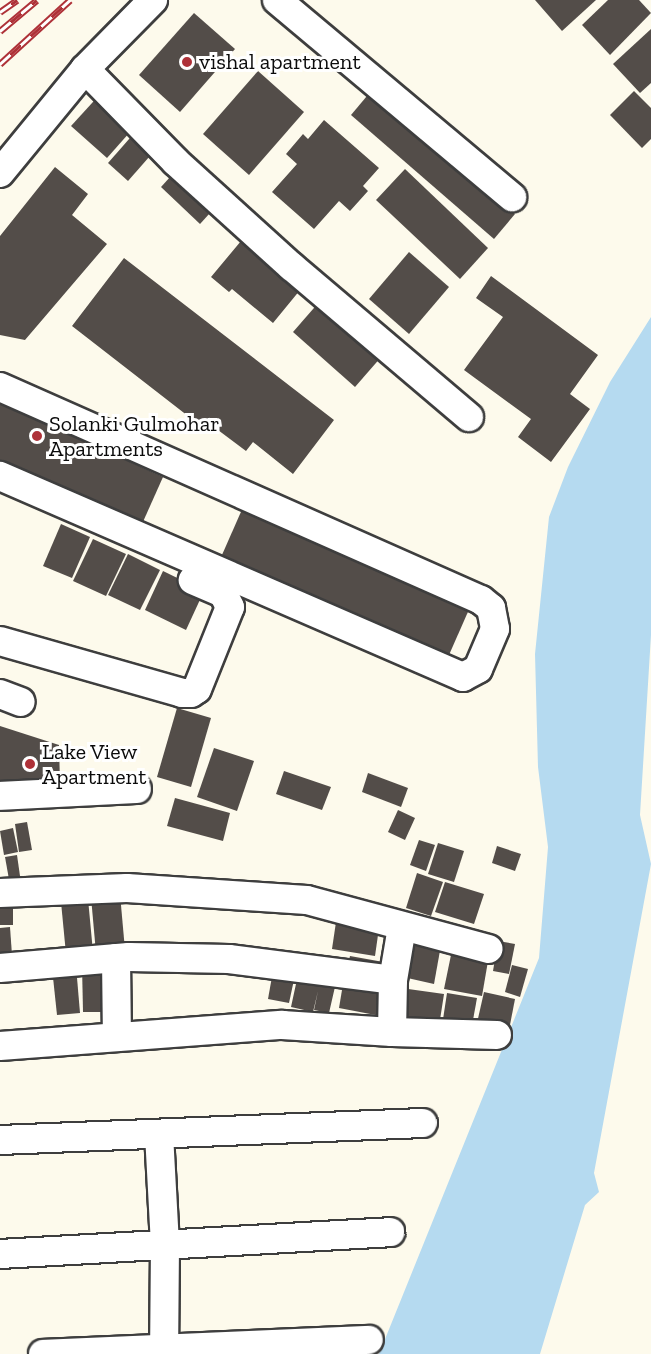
<!DOCTYPE html>
<style>
body{margin:0}
#map{position:relative;width:651px;height:1354px;overflow:hidden;background:#fdfaec;font-family:"Zilla Slab",serif}
div>[style]{position:absolute}
[style*='--x']{left:calc(var(--x)*1px);top:calc(var(--y)*1px);width:calc(var(--w)*1px);rotate:calc(var(--a)*1deg)}
.water>*{inset:0;background:#b5daf0}
.building>*{inset:0;background:#534d49}
.roads{filter:drop-shadow(2px 0 #3e3e3e) drop-shadow(-2px 0 #3e3e3e) drop-shadow(0 2px #3e3e3e) drop-shadow(0 -2px #3e3e3e)}
.minor>*{height:28px;margin:-14px;padding:0 14px;transform-origin:14px;border-radius:14px;background:#fff}
.rail>*{height:7px;margin-top:-3.5px;transform-origin:0;background:repeating-linear-gradient(90deg,#fff 0 14px,#ae3138 0 28px);box-sizing:border-box;border-block:2px solid #ae3138}
.dots>*{width:16px;height:16px;translate:-50% -50%;box-sizing:border-box;border:3px solid #fff;border-radius:50%}
span{translate:-50% -50%;white-space:nowrap;text-align:center;line-height:1.15;-webkit-text-stroke:6px #fff;paint-order:stroke}
.poi-label{font-size:22px;color:#0b0b0b}
.left{translate:0 -50%;text-align:left}
</style>
<div id="map">
<div class="water">
<i style="clip-path:polygon(651px 317px,651px 635px,640px 815px,651px 864px,594px 1173px,599px 1192px,585px 1205px,540px 1354px,379px 1354px,539px 958px,548px 847px,538px 767px,535px 654px,549px 517px,568px 467px,610px 382px)"></i>
</div>
<div class="building">
<i style="clip-path:polygon(535px 0,596px 0,562px 31px)"></i>
<i style="clip-path:polygon(608px 0,639px 0,651px 13px,610px 55px,582px 25px)"></i>
<i style="clip-path:polygon(194px 13px,235px 49px,180px 112px,139px 75px)"></i>
<i style="clip-path:polygon(651px 29px,651px 83px,640px 93px,613px 64px)"></i>
<i style="clip-path:polygon(258px 71px,304px 112px,249px 175px,203px 134px)"></i>
<i style="clip-path:polygon(372px 90px,515px 214px,494px 239px,351px 115px)"></i>
<i style="clip-path:polygon(103px 91px,138px 123px,107px 158px,71px 126px)"></i>
<i style="clip-path:polygon(634px 91px,651px 108px,651px 139px,642px 148px,610px 115px)"></i>
<i style="clip-path:polygon(324px 120px,379px 168px,363px 186px,368px 191px,350px 211px,339px 201px,314px 229px,272px 192px,297px 164px,286px 154px,303px 134px,308px 139px)"></i>
<i style="clip-path:polygon(137px 130px,157px 148px,128px 181px,108px 163px)"></i>
<i style="clip-path:polygon(181px 165px,220px 202px,200px 224px,161px 187px)"></i>
<i style="clip-path:polygon(55px 167px,88px 194px,72px 215px,107px 244px,25px 340px,0 335px,0 236px)"></i>
<i style="clip-path:polygon(405px 169px,488px 248px,460px 279px,376px 200px)"></i>
<i style="clip-path:polygon(246px 235px,305px 284px,273px 323px,232px 289px,229px 292px,211px 277px)"></i>
<i style="clip-path:polygon(409px 252px,449px 287px,409px 334px,369px 299px)"></i>
<i style="clip-path:polygon(124px 258px,334px 420px,293px 474px,253px 442px,246px 451px,210px 424px,206px 430px,72px 326px)"></i>
<i style="clip-path:polygon(491px 276px,598px 355px,570px 394px,590px 409px,551px 462px,518px 437px,531px 419px,464px 370px,503px 317px,476px 298px)"></i>
<i style="clip-path:polygon(327px 293px,389px 348px,355px 387px,293px 332px)"></i>
<i style="clip-path:polygon(0 403px,163px 477px,138px 533px,0 470px)"></i>
<i style="clip-path:polygon(244px 505px,471px 605px,445px 664px,218px 564px)"></i>
<i style="clip-path:polygon(61px 524px,90px 537px,72px 578px,43px 566px)"></i>
<i style="clip-path:polygon(93px 539px,126px 554px,106px 596px,73px 581px)"></i>
<i style="clip-path:polygon(128px 554px,160px 570px,140px 610px,108px 595px)"></i>
<i style="clip-path:polygon(163px 571px,204px 591px,186px 630px,145px 610px)"></i>
<i style="clip-path:polygon(177px 708px,211px 718px,191px 787px,157px 777px)"></i>
<i style="clip-path:polygon(0 726px,59px 745px,60px 783px,0 786px)"></i>
<i style="clip-path:polygon(214px 748px,254px 761px,237px 811px,197px 797px)"></i>
<i style="clip-path:polygon(284px 771px,331px 787px,322px 810px,276px 794px)"></i>
<i style="clip-path:polygon(368px 773px,408px 788px,401px 807px,362px 792px)"></i>
<i style="clip-path:polygon(175px 798px,230px 813px,223px 841px,167px 826px)"></i>
<i style="clip-path:polygon(398px 810px,415px 818px,405px 840px,388px 832px)"></i>
<i style="clip-path:polygon(27px 822px,32px 850px,19px 852px,15px 824px)"></i>
<i style="clip-path:polygon(13px 828px,18px 852px,4px 855px,0 831px)"></i>
<i style="clip-path:polygon(419px 840px,435px 845px,426px 871px,410px 865px)"></i>
<i style="clip-path:polygon(438px 843px,464px 851px,454px 882px,428px 874px)"></i>
<i style="clip-path:polygon(497px 846px,521px 854px,515px 871px,492px 863px)"></i>
<i style="clip-path:polygon(17px 855px,21px 883px,10px 885px,5px 857px)"></i>
<i style="clip-path:polygon(417px 873px,443px 882px,431px 916px,406px 908px)"></i>
<i style="clip-path:polygon(445px 882px,484px 894px,474px 924px,435px 912px)"></i>
<i style="clip-path:polygon(120px 894px,125px 950px,96px 953px,91px 897px)"></i>
<i style="clip-path:polygon(88px 899px,93px 952px,66px 954px,61px 902px)"></i>
<i style="clip-path:polygon(0 902px,13px 902px,13px 925px,0 925px)"></i>
<i style="clip-path:polygon(336px 922px,379px 928px,375px 956px,332px 949px)"></i>
<i style="clip-path:polygon(10px 927px,12px 955px,0 956px,0 928px)"></i>
<i style="clip-path:polygon(411px 939px,441px 945px,434px 984px,403px 977px)"></i>
<i style="clip-path:polygon(498px 941px,515px 944px,509px 974px,493px 971px)"></i>
<i style="clip-path:polygon(451px 955px,488px 961px,482px 996px,444px 989px)"></i>
<i style="clip-path:polygon(350px 956px,389px 963px,388px 972px,348px 964px)"></i>
<i style="clip-path:polygon(82px 965px,113px 965px,113px 1012px,83px 1012px)"></i>
<i style="clip-path:polygon(512px 965px,528px 969px,520px 997px,505px 992px)"></i>
<i style="clip-path:polygon(76px 966px,80px 1013px,57px 1015px,52px 968px)"></i>
<i style="clip-path:polygon(299px 970px,337px 978px,329px 1013px,314px 1010px,318px 991px,313px 1012px,291px 1007px)"></i>
<i style="clip-path:polygon(273px 971px,295px 975px,289px 1003px,268px 999px)"></i>
<i style="clip-path:polygon(344px 978px,391px 986px,386px 1017px,339px 1008px)"></i>
<i style="clip-path:polygon(401px 988px,444px 994px,439px 1026px,397px 1020px)"></i>
<i style="clip-path:polygon(484px 992px,515px 999px,509px 1030px,477px 1023px)"></i>
<i style="clip-path:polygon(447px 993px,477px 998px,471px 1031px,442px 1026px)"></i>
</div>
<div class="roads">
<div class="minor">
<i style="--x:277;--y:0;--w:307;--a:40"></i>
<i style="--x:85;--y:69;--w:130;--a:45.6"></i>
<i style="--x:176;--y:162;--w:156;--a:42.2"></i>
<i style="--x:292;--y:267;--w:232;--a:40.3"></i>
<i style="--x:0;--y:173;--w:134;--a:-50.7"></i>
<i style="--x:85;--y:69;--w:97;--a:-45.4"></i>
<i style="--x:0;--y:387;--w:526;--a:23.89"></i>
<i style="--x:481;--y:600;--w:13;--a:39"></i>
<i style="--x:491;--y:608;--w:21;--a:79"></i>
<i style="--x:495;--y:629;--w:43;--a:113"></i>
<i style="--x:478;--y:669;--w:17;--a:152"></i>
<i style="--x:463;--y:677;--w:505;--a:-156.53"></i>
<i style="--x:0;--y:641;--w:189;--a:15.9"></i>
<i style="--x:182;--y:693;--w:9;--a:0"></i>
<i style="--x:191;--y:693;--w:7;--a:-34"></i>
<i style="--x:197;--y:689;--w:88;--a:-68.1"></i>
<i style="--x:230;--y:607;--w:16;--a:-117"></i>
<i style="--x:223;--y:593;--w:33;--a:-157"></i>
<i style="--x:0;--y:694;--w:22;--a:21"></i>
<i style="--x:0;--y:796;--w:137;--a:-2.9"></i>
<i style="--x:0;--y:893;--w:127;--a:-2.3"></i>
<i style="--x:127;--y:888;--w:180;--a:3.8"></i>
<i style="--x:307;--y:900;--w:188;--a:15.1"></i>
<i style="--x:402;--y:927;--w:54;--a:99.6"></i>
<i style="--x:393;--y:980;--w:52;--a:91.1"></i>
<i style="--x:392;--y:1032;--w:105;--a:1.6"></i>
<i style="--x:116;--y:958;--w:79;--a:89.3"></i>
<i style="--x:0;--y:968;--w:129;--a:-4.9"></i>
<i style="--x:129;--y:957;--w:100;--a:1.1"></i>
<i style="--x:229;--y:959;--w:165;--a:7.3"></i>
<i style="--x:0;--y:1046;--w:283;--a:-4.3"></i>
<i style="--x:282;--y:1025;--w:110;--a:3.6"></i>
<i style="--x:159;--y:1134;--w:111;--a:86.9"></i>
<i style="--x:165;--y:1245;--w:109;--a:90.5"></i>
<i style="--x:0;--y:1140;--w:423;--a:-2.3"></i>
<i style="--x:0;--y:1254;--w:391;--a:-3.2"></i>
<i style="--x:43;--y:1354;--w:326;--a:-2.5"></i>
</div>
</div>
<div class="rail">
<i style="--x:0;--y:12;--w:21;--a:-35"></i>
<i style="--x:0;--y:31;--w:48;--a:-40"></i>
<i style="--x:0;--y:64;--w:95;--a:-42.4"></i>
</div>
<div class="dots">
<i style="left:187px;top:62px;background:#ae3138"></i>
<i style="left:37px;top:436px;background:#ae3138"></i>
<i style="left:30px;top:764px;background:#ae3138"></i>
</div>
<div class="poi-label">
<span class="left" style="left:199px;top:62px">vishal apartment</span>
<span class="left" style="left:49px;top:436px">Solanki Gulmohar<br>Apartments</span>
<span class="left" style="left:42px;top:764px">Lake View<br>Apartment</span>
</div>
</div>
